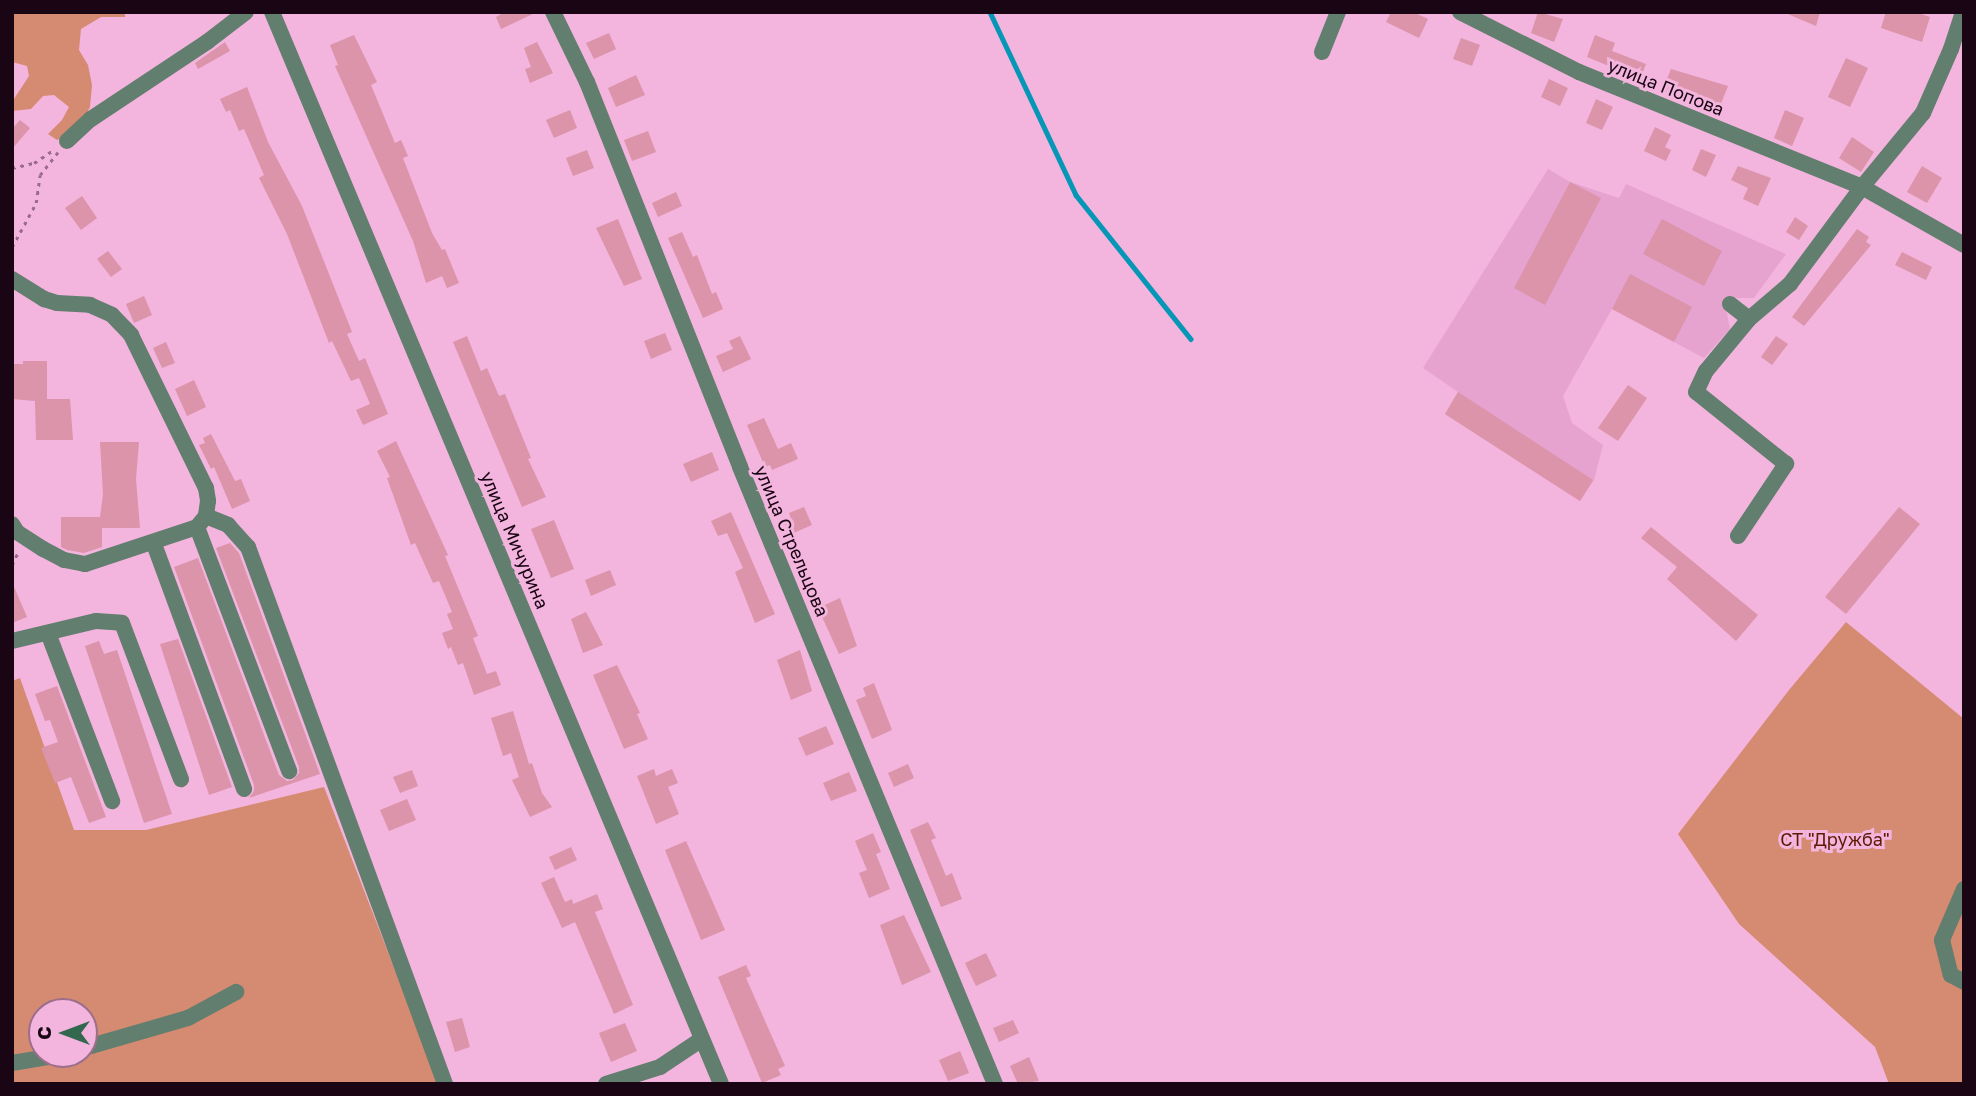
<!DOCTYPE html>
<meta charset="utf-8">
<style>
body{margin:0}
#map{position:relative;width:1976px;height:1096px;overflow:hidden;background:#f3b4dd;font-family:"Golos Text",sans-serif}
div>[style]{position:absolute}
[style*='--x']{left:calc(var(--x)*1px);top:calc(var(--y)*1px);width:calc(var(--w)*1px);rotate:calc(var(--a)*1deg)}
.built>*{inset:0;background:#e6a3cf}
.green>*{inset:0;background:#d58b71}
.stream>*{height:4.5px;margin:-2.25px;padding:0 2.25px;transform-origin:2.25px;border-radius:2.25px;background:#0697b7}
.building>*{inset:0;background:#db94a9}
.path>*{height:2.5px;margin-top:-1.25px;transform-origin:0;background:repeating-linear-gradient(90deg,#996c89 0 3.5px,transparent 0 8.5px)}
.minor>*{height:16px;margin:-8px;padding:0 8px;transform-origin:8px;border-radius:8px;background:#627e6e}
span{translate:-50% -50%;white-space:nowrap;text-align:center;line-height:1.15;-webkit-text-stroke:6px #f3b4dd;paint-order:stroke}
.street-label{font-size:18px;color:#190513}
.park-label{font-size:18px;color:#5c1a00}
.frame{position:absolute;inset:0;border:14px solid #190513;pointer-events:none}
.north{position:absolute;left:28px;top:998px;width:70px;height:70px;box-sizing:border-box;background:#f3b4dd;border:2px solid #9c6e8c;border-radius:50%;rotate:270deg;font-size:19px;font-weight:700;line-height:28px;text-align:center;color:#190513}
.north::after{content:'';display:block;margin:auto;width:24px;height:32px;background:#33684e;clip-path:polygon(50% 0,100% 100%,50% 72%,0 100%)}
</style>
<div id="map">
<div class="built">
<i style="clip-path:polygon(1548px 169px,1570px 182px,1619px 198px,1626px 184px,1786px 254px,1754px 298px,1734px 298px,1726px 309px,1730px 329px,1704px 358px,1612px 309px,1563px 396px,1572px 423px,1603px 445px,1594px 480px,1580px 501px,1445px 414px,1458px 392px,1423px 368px)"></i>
</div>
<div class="green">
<i style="clip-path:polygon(12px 12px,125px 12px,125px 17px,101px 17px,81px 29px,79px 50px,88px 65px,92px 85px,90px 107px,78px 129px,57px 140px,48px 134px,62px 120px,69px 107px,54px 95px,43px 96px,31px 109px,12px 111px,12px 102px,29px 76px,27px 66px,12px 62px)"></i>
<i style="clip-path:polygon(1846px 622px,1964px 719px,1964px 1084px,1889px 1084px,1875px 1047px,1739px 924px,1678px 834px,1789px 690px)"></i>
<i style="clip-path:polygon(evenodd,20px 678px,74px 830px,146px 830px,324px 787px,439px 1084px,13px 1084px,12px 681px,20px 678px,42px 1012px,84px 1012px,84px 1054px,42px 1054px,42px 1012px)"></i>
</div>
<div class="stream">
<i style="--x:990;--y:12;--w:202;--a:64.8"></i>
<i style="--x:1076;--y:195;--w:184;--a:51.4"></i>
</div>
<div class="building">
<i style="clip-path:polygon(505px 12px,537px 12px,501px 29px,496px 17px)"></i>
<i style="clip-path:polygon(1391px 12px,1413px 12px,1428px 19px,1419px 38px,1386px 22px)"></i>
<i style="clip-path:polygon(1538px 12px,1563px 19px,1554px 42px,1531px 33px)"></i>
<i style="clip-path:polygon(1783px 12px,1820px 12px,1816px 26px)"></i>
<i style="clip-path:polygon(1886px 12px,1915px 12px,1930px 17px,1922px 42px,1881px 28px)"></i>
<i style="clip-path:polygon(609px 33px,616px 49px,594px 59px,586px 43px)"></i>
<i style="clip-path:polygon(354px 35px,377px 82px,371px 85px,395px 143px,401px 140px,408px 156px,403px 158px,432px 233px,442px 250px,445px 249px,459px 283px,447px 288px,442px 276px,426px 283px,413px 241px,335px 66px,338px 65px,330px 45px)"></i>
<i style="clip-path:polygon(1595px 35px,1615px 43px,1612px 51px,1646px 64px,1640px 79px,1587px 57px)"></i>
<i style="clip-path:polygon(1461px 38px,1480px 45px,1472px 66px,1453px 59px)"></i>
<i style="clip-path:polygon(225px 42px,230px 51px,198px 69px,195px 63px)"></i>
<i style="clip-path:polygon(537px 42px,553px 73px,530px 83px,525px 69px,531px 67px,524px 48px)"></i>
<i style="clip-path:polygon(1846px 58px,1868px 68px,1850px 107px,1828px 97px)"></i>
<i style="clip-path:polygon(1671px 69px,1728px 86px,1716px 116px,1698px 109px,1699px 105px,1662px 91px)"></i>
<i style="clip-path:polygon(636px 75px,645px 95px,616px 107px,608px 88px)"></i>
<i style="clip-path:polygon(1549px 79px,1568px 88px,1560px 106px,1541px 97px)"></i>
<i style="clip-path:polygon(247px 87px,268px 142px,302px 206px,352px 332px,347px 334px,359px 361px,365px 358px,388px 414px,363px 425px,356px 410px,370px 404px,359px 378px,351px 381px,332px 341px,329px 343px,287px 234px,259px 178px,264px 175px,244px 129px,239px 131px,230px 110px,226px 112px,220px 99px)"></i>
<i style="clip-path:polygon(1596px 99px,1613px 107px,1602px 130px,1586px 123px)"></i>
<i style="clip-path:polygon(570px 110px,577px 128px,554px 138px,546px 120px)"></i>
<i style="clip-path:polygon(1785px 110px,1804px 118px,1792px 146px,1774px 138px)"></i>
<i style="clip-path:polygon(20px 120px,30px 128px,12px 149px,12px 129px)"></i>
<i style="clip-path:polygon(1655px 127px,1671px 135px,1665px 147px,1671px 150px,1666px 161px,1644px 151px)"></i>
<i style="clip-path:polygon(648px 131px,656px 152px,632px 161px,624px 140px)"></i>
<i style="clip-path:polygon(1852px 137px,1874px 152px,1861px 172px,1839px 158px)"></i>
<i style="clip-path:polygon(1701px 149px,1716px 155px,1706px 177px,1692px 170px)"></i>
<i style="clip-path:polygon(587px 150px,594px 168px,573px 176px,566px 158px)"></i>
<i style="clip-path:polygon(1738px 166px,1771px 178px,1758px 206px,1743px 199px,1748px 188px,1731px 180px)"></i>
<i style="clip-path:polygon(1922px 166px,1942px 178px,1927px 203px,1907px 192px)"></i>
<i style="clip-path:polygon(1570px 182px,1601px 198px,1545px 305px,1514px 288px)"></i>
<i style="clip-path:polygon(676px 192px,682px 206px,658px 217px,652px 203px)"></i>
<i style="clip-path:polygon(82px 196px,97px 218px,81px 230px,65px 208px)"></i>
<i style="clip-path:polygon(1795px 217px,1808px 226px,1799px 240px,1786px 232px)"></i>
<i style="clip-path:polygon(618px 219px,642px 279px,624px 286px,596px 228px)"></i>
<i style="clip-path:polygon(1662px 219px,1722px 251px,1704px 286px,1643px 254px)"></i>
<i style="clip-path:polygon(1857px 229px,1869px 237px,1866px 242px,1871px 245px,1804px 326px,1792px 317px)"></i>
<i style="clip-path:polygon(682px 232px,693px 257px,697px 255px,712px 294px,716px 292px,723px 309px,703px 318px,668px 238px)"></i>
<i style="clip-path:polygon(108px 251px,122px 269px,111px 277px,97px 259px)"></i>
<i style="clip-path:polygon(1902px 252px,1932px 267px,1926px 280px,1895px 265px)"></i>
<i style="clip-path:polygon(1630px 274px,1692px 307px,1674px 342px,1612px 309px)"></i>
<i style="clip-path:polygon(144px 296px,152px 315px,134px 323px,126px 304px)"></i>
<i style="clip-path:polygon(665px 333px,672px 350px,651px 359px,644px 341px)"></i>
<i style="clip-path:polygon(467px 336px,481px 371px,487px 368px,499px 396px,505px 394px,531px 458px,528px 459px,546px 497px,522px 507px,453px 342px)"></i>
<i style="clip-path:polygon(740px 336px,751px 359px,723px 372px,716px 356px,733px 349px,729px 341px)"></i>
<i style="clip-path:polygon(1776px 336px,1788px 344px,1772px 365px,1761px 357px)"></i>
<i style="clip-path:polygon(166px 342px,175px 363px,162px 368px,153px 348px)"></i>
<i style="clip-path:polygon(23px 361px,47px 361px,47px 399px,70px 399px,73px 440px,36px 440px,35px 401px,12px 399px,12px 364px,23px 364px)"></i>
<i style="clip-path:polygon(194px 380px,206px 407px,187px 416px,175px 389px)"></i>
<i style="clip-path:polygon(1628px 385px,1647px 398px,1618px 441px,1598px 428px)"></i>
<i style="clip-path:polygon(1458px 392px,1593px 480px,1580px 501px,1445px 414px)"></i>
<i style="clip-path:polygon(764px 418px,778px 449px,791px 443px,798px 459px,772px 470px,770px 465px,765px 467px,747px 425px)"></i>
<i style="clip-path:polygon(211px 434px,235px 481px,241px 479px,250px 501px,232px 509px,214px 467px,211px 469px,199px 445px,205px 443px,203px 438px)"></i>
<i style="clip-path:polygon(396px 441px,448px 555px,445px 556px,478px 636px,473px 638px,487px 674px,496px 671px,501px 685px,474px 695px,463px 663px,458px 665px,451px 647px,448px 649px,442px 633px,453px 629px,447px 614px,452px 612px,439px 581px,433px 583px,415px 543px,411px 545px,387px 478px,390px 477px,377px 451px)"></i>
<i style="clip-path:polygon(100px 442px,139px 442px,136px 479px,140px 528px,102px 528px,102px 547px,84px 553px,67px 550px,61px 547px,61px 517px,100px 517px,103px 494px)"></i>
<i style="clip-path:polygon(712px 452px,719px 470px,691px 482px,683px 464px)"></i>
<i style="clip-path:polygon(804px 507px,812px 525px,789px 535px,784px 522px,791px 519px,789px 513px)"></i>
<i style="clip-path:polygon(1899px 507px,1920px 524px,1846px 614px,1825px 597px)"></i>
<i style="clip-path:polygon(731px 512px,775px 614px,755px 623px,735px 572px,743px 568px,727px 533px,718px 536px,711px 521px)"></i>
<i style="clip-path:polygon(554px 520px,574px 569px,551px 578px,531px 529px)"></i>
<i style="clip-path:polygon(1651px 527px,1758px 615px,1736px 641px,1667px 579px,1677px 567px,1641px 538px)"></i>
<i style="clip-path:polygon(230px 543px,239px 553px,320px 774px,249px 798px,254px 791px,254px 785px,174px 567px,198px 558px,279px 775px,287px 781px,293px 780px,299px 773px,299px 767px,216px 548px)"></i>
<i style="clip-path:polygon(610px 570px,616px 585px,591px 596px,585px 580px)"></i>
<i style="clip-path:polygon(12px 582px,27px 617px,12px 623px)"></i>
<i style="clip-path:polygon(840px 598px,857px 646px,839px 654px,818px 608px)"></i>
<i style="clip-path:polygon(586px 612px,603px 645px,583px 653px,571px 619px)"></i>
<i style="clip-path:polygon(178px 639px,232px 787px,209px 795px,160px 644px)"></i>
<i style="clip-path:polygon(99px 641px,104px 654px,117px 650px,172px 814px,144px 823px,85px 646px)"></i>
<i style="clip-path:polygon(800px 650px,812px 691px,791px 700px,777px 660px)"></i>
<i style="clip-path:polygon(617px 665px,640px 713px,637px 714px,648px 739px,624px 749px,593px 675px)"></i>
<i style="clip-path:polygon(874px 683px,892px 730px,872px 739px,856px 700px,866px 696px,863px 688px)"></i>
<i style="clip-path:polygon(57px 686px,106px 817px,89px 823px,71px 777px,55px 783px,41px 748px,58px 742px,50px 720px,45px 721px,35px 694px)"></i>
<i style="clip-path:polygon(513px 711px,529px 764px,532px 763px,542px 793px,552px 807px,530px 817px,512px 780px,519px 777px,511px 753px,503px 756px,491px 718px)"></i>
<i style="clip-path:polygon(826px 726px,834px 744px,806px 756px,798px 738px)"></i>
<i style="clip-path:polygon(908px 764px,914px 778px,894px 787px,888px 773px)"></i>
<i style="clip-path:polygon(654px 769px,656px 776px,672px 769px,678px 783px,668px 787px,679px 814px,656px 824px,637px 776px)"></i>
<i style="clip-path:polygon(412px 770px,418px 786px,400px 793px,393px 777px)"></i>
<i style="clip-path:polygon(849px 772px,857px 791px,831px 801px,823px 783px)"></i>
<i style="clip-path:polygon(407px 799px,416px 820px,389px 831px,380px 810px)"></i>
<i style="clip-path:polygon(928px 822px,936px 838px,931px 840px,946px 876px,952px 873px,962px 899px,941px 907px,910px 830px)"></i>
<i style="clip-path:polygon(873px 833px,881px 852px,876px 854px,890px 889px,869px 898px,859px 873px,867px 870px,855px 841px)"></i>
<i style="clip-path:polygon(686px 841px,725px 930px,701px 940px,665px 850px)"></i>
<i style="clip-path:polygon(571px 847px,577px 860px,555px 870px,549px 857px)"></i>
<i style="clip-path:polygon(554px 877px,565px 902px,572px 899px,573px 904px,597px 894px,603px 909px,595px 912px,633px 1005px,614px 1014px,575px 922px,562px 928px,541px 883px)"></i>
<i style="clip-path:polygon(904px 915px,931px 972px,902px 985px,880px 925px)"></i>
<i style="clip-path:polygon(986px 953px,997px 976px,976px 986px,965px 963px)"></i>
<i style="clip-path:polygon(746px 965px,751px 976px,746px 978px,785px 1066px,778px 1069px,781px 1075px,762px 1083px,718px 977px)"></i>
<i style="clip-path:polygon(462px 1018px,470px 1047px,455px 1052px,446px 1022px)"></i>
<i style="clip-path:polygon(1013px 1020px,1019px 1033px,999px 1042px,993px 1028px)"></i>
<i style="clip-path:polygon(625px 1023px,637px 1051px,611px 1062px,599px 1033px)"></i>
<i style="clip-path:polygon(960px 1051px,969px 1073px,948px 1081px,939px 1060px)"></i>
<i style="clip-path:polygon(1029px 1057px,1039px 1081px,1018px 1084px,1010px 1066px)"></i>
</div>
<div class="path">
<i style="--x:12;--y:168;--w:23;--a:-13"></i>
<i style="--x:34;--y:163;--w:25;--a:-34"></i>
<i style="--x:12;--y:247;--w:50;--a:-61.4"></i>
<i style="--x:36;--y:203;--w:28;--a:-82"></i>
<i style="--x:40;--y:175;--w:29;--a:-52"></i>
<i style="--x:12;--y:565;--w:14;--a:-65"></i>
</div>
<div class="minor">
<i style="--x:272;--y:12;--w:1162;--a:67.27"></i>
<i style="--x:553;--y:12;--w:78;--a:64.1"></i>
<i style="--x:587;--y:82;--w:414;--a:68.3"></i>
<i style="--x:740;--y:467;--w:668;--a:67.55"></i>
<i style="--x:1460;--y:12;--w:133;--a:26.8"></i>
<i style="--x:1579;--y:72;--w:305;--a:22.1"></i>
<i style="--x:1862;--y:187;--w:117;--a:29.6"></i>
<i style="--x:1322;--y:52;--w:43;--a:-68.2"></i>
<i style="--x:67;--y:141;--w:33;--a:-43"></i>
<i style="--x:91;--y:119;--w:139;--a:-33.6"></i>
<i style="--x:207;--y:42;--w:49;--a:-37.6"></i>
<i style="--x:12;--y:279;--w:38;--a:32"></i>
<i style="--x:44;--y:299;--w:14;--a:17"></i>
<i style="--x:57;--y:303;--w:33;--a:3"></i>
<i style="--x:90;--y:305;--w:24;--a:24"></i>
<i style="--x:112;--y:315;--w:28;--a:46"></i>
<i style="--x:131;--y:335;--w:170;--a:63.9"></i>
<i style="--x:206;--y:488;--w:13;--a:81"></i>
<i style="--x:208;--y:501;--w:15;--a:98"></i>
<i style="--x:206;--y:516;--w:14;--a:129"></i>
<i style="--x:197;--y:527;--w:118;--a:161.7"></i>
<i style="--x:85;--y:564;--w:21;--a:-169"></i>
<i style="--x:64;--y:560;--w:24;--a:-152"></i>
<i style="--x:43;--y:549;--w:31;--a:-147"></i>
<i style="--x:17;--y:532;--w:9;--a:-122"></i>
<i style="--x:1730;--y:304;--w:24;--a:38"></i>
<i style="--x:206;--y:516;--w:24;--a:22"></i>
<i style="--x:228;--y:525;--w:30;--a:48"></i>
<i style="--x:248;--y:547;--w:572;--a:69.85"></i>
<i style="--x:197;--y:527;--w:261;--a:69.3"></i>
<i style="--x:1738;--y:536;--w:87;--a:-56.3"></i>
<i style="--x:1786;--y:464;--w:115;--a:-141.3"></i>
<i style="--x:1696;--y:392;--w:23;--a:-65"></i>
<i style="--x:1706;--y:371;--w:67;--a:-50.4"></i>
<i style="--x:1749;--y:319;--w:54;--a:-40.5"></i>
<i style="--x:1790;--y:284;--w:121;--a:-53.4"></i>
<i style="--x:1862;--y:187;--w:96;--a:-50.5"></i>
<i style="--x:1923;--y:113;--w:70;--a:-66.4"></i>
<i style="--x:1951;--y:49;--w:39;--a:-72"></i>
<i style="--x:154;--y:544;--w:261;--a:69.8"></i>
<i style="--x:48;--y:633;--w:180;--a:69.1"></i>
<i style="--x:12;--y:641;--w:86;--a:-13.4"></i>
<i style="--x:96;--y:621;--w:26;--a:4"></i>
<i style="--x:122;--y:623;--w:167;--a:69.3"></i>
<i style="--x:1964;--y:889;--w:56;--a:113.3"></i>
<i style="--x:1942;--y:940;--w:36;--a:76"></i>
<i style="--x:1951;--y:975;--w:15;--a:28"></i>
<i style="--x:84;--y:1048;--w:108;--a:-16.1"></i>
<i style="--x:188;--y:1018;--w:55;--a:-28.4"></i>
<i style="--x:12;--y:1063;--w:55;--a:-9.5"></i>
<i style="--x:606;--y:1084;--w:57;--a:-17.5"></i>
<i style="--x:660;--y:1067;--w:50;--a:-33.7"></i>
</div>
<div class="street-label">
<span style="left:1666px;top:87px;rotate:22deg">улица Попова</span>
<span style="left:515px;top:540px;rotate:67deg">улица Мичурина</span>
<span style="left:792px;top:541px;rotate:67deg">улица Стрельцова</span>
</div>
<div class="park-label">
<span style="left:1835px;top:839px">СТ "Дружба"</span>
</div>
<div class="frame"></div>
<div class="north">С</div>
</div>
